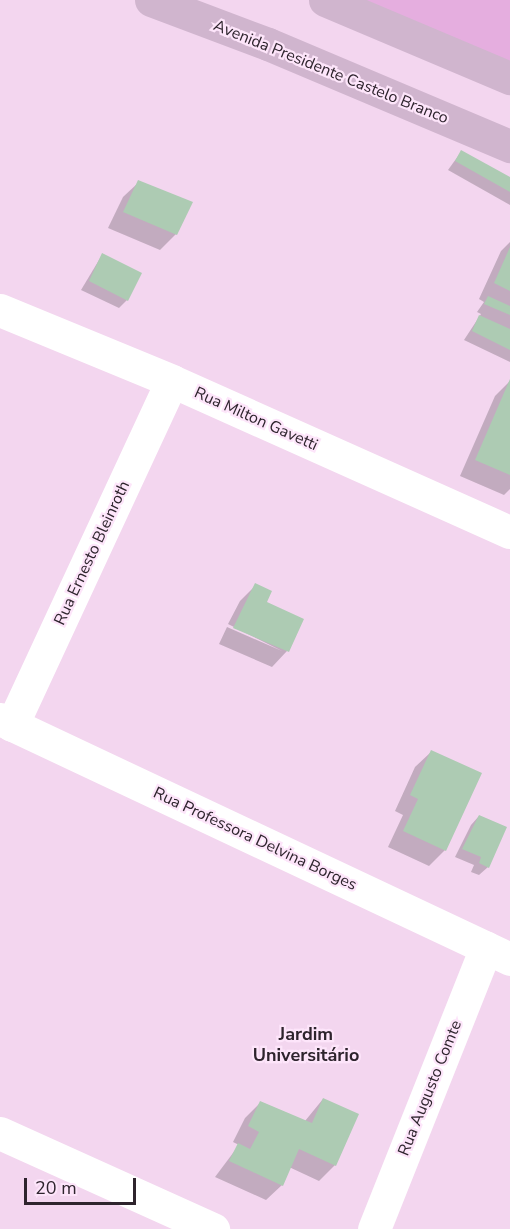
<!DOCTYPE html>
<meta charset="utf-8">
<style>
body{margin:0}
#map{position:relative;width:510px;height:1229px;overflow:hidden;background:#f3d6ef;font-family:"Nunito Sans",sans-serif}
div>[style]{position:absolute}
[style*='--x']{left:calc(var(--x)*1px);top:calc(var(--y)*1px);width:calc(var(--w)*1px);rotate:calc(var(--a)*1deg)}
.green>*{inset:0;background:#e5aedf}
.shadow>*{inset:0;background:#0003}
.building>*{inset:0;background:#adcbb3}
.minor>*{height:33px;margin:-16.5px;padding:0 16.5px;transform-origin:16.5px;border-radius:16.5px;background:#fff}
.secondary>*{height:33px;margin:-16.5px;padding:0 16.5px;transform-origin:16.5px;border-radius:16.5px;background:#d0b5ce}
span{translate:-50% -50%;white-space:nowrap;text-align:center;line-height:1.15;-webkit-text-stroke:4.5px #fde5fa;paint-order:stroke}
.street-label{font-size:16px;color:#2e242d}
.neighbourhood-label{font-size:18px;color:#2e242d;font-weight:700}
.scale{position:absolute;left:24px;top:1178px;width:112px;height:27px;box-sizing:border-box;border:3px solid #2e242d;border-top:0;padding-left:8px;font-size:18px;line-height:21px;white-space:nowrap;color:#2e242d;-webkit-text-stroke:4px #fde5fa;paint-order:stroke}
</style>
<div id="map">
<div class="green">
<i style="clip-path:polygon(351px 0,510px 0,510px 68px)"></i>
</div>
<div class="shadow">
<i style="clip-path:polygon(461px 152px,510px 179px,510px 205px,448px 170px)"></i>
<i style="clip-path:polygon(139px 182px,176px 234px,160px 250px,108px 228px,123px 197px)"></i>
<i style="clip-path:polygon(510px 242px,510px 362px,464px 340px,481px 314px,477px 312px,484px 302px,479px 299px,501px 251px)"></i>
<i style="clip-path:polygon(102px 255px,127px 300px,119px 308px,81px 290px)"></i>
<i style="clip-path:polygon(510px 381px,510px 489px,504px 495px,460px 476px,495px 396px)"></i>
<i style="clip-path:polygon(256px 585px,287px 651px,272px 667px,219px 644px,227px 627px,282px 651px,228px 624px,240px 601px)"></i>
<i style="clip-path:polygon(431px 752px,445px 850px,429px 866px,388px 847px,403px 815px,395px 811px,415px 767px)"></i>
<i style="clip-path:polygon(479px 816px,488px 867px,479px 875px,471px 872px,474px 865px,455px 857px,471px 825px)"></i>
<i style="clip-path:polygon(323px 1099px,357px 1115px,335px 1165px,319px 1181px,289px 1167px,282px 1185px,266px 1200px,215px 1177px,239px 1145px,233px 1142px,245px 1118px,261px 1102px,305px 1121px)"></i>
</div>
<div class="building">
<i style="clip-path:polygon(461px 150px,510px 177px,510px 192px,455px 161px)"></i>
<i style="clip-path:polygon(138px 180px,193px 202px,177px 235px,123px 212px)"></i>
<i style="clip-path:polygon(510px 247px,510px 291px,494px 283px)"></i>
<i style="clip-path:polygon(102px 253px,142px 273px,128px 301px,89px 281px)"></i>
<i style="clip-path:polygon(488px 296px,510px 306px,510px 315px,484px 304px)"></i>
<i style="clip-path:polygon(479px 315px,510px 329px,510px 350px,472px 331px)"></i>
<i style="clip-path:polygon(510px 379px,510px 475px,475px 460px)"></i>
<i style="clip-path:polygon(255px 583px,272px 591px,267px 602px,304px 619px,289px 652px,233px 628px)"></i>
<i style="clip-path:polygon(431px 750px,482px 773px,446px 851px,403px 831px,418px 799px,410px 795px)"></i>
<i style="clip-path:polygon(479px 815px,507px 827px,489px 868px,479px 863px,481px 857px,462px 849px)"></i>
<i style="clip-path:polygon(323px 1098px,359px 1114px,336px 1166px,299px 1149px,283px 1186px,229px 1161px,238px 1143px,250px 1149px,259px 1132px,248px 1126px,260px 1101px,312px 1123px)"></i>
</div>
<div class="minor">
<i style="--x:0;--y:310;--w:186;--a:22.4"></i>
<i style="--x:172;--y:381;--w:370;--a:24.1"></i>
<i style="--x:0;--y:719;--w:564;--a:25.2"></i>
<i style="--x:12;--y:725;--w:379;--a:-65.1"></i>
<i style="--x:0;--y:1133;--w:234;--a:24.3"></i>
<i style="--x:374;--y:1229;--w:303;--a:-68.3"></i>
</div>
<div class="secondary">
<i style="--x:151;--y:0;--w:125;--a:20.6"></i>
<i style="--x:268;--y:44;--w:263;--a:22.9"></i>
<i style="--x:325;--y:0;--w:201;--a:22.9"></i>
</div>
<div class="street-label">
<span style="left:331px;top:72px;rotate:22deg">Avenida Presidente Castelo Branco</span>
<span style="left:256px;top:419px;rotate:24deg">Rua Milton Gavetti</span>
<span style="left:92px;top:553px;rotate:-65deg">Rua Ernesto Bleinroth</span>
<span style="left:255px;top:839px;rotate:25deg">Rua Professora Delvina Borges</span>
<span style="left:430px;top:1088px;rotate:-68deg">Rua Augusto Comte</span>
</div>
<div class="neighbourhood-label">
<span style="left:306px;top:1045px">Jardim<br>Universitário</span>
</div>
<div class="scale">20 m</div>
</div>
